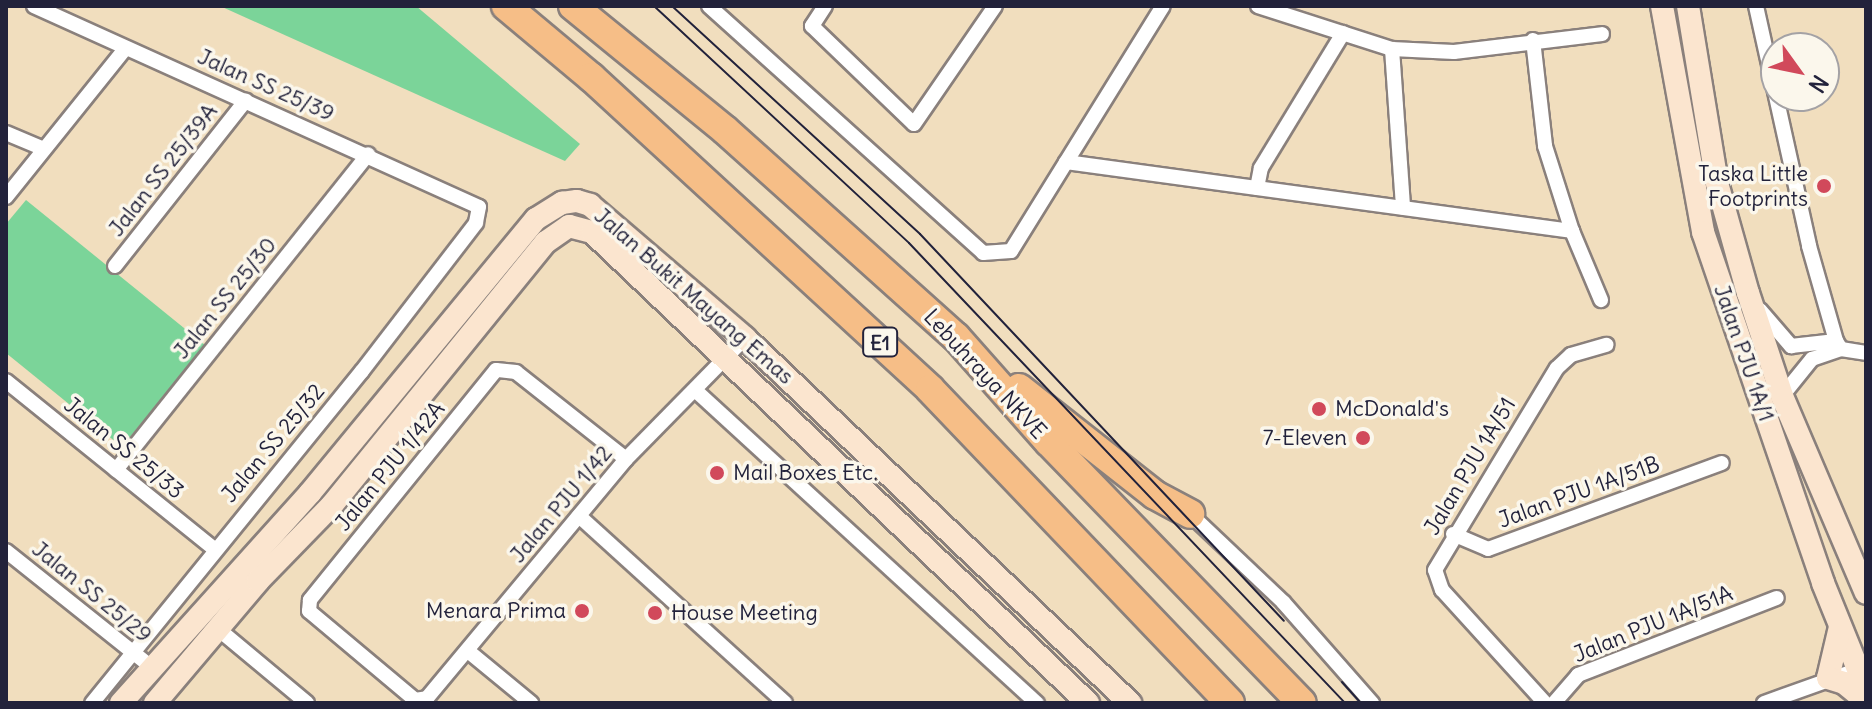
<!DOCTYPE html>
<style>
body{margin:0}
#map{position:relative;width:1872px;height:709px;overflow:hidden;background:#f1debe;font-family:Delius,sans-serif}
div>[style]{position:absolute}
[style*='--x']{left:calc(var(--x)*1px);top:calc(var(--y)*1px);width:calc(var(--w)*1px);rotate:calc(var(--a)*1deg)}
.green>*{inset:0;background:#7bd499}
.roads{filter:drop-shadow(2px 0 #8a807c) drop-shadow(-2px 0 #8a807c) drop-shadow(0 2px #8a807c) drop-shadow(0 -2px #8a807c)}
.street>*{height:14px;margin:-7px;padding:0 7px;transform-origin:7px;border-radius:7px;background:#fff}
.secondary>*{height:22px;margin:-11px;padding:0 11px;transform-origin:11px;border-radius:11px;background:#fbe5cf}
.highway>*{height:28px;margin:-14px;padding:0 14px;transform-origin:14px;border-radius:14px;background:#f6be87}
.tram>*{height:2px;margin:-1px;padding:0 1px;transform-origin:1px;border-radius:1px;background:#22223b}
.dots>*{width:22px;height:22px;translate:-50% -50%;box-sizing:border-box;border:4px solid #fbf7ec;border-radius:50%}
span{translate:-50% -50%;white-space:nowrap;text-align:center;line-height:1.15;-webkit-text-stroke:7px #fbf7ec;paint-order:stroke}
.shield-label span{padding:2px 6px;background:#fbf7ec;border:2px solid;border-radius:6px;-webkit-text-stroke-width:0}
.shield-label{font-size:20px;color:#22223b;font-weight:700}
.street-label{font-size:22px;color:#22223b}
.poi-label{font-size:22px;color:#22223b}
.right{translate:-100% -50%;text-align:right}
.left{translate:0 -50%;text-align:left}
.frame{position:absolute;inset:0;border:8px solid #22223b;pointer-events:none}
.north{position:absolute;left:1760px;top:32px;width:80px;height:80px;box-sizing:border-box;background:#fbf7ec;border:2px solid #a4a2a5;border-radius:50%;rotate:123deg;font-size:22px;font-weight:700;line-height:32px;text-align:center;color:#22223b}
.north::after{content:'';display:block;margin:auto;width:28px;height:36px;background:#d1495b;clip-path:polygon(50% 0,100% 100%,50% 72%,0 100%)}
</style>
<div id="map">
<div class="green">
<i style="clip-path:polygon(220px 6px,416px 6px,580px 144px,565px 161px)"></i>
<i style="clip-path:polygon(26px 200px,205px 345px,122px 447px,6px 353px,6px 224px)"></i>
</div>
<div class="roads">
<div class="street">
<i style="--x:34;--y:6;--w:488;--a:24.3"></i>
<i style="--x:479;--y:207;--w:16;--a:101"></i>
<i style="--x:476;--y:223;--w:187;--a:127.6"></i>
<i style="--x:362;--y:371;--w:428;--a:129.1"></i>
<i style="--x:709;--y:6;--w:369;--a:42"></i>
<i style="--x:983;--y:253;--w:28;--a:-4"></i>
<i style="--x:1011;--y:251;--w:288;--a:-58.2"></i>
<i style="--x:825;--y:6;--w:24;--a:123"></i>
<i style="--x:812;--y:26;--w:141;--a:43.9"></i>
<i style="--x:914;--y:124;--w:143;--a:-55.5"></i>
<i style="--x:1258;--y:6;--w:141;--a:17.8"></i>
<i style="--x:1392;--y:49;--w:62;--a:2.8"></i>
<i style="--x:1454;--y:52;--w:149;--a:-6.9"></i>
<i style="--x:1756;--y:6;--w:246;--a:77.5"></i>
<i style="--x:1809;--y:246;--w:99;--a:74.1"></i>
<i style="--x:1836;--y:341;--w:9;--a:58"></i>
<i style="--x:1841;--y:349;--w:25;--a:9"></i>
<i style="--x:1533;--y:40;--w:107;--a:83.5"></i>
<i style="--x:1545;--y:146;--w:89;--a:72.4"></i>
<i style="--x:1572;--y:231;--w:75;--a:67.2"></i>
<i style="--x:1392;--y:49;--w:159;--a:86"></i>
<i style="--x:6;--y:133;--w:41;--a:22.8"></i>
<i style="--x:1066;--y:162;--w:511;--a:7.77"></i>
<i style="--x:1257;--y:188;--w:20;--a:-79"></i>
<i style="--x:1261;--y:168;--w:158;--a:-58.7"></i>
<i style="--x:6;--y:197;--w:191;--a:-51.2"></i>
<i style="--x:115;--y:266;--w:211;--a:-51.7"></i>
<i style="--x:1760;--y:310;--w:48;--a:49.3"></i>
<i style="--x:1791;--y:346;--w:45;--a:-6.3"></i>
<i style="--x:6;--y:381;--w:267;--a:38.9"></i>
<i style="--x:695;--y:390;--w:464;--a:42.5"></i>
<i style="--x:1782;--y:396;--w:48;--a:-51"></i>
<i style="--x:1812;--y:359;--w:31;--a:-19"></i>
<i style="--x:626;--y:459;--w:140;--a:-141.7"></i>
<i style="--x:516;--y:372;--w:20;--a:-174"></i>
<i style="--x:496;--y:370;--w:296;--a:129"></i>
<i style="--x:310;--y:600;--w:11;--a:95"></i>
<i style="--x:309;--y:611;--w:138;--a:40"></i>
<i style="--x:415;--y:700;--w:12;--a:-9"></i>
<i style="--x:427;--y:698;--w:311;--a:-50.2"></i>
<i style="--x:626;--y:459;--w:170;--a:-45.5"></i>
<i style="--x:116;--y:470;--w:404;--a:-51.4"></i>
<i style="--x:1190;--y:514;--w:128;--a:43.4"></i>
<i style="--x:1283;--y:602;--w:135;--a:48.6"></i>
<i style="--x:579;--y:516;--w:278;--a:42.2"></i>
<i style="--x:1453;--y:534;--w:38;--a:23"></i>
<i style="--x:1488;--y:549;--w:249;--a:-20.2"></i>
<i style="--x:6;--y:551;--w:184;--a:38.6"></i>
<i style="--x:217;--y:628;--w:117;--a:39.8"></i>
<i style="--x:468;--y:651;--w:82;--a:39.5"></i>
<i style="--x:1545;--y:703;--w:153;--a:-132.3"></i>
<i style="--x:1442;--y:590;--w:21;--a:-109"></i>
<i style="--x:1435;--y:570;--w:236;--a:-58.9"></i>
<i style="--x:1557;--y:368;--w:19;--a:-43"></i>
<i style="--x:1571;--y:355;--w:37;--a:-16"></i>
<i style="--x:1554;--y:703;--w:37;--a:-49"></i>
<i style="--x:1578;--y:675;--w:213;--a:-21.2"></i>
<i style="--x:1764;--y:703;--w:107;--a:-19.6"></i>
</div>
<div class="secondary">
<i style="--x:1662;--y:6;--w:230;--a:79.7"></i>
<i style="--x:1703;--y:232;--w:371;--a:71.1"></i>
<i style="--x:1823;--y:583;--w:114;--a:67.9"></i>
<i style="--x:1688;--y:6;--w:179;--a:80.7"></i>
<i style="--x:1717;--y:183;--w:114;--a:74.3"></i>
<i style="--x:1748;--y:293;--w:108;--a:71.7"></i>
<i style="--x:1782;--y:396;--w:214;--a:66.9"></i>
<i style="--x:1840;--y:627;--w:52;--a:103.2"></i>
<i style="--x:1828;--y:678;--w:17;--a:17"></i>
<i style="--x:1844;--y:683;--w:28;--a:39"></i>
<i style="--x:121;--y:703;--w:283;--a:-48"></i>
<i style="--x:310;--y:493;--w:355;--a:-50.5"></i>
<i style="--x:536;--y:219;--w:31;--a:-32"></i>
<i style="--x:562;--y:203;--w:15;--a:-8"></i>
<i style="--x:577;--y:201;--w:14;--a:17"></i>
<i style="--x:590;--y:205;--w:204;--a:40.6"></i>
<i style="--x:745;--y:338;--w:531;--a:43.47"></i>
<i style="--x:155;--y:703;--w:160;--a:-49.8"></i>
<i style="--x:258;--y:581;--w:106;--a:-45.8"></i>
<i style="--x:332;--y:505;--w:339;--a:-50.9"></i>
<i style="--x:546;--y:242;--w:28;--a:-35"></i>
<i style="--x:569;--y:226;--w:24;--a:15"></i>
<i style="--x:592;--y:232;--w:684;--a:43.52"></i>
</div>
<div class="highway">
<i style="--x:506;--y:6;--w:111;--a:39.9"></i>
<i style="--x:591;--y:77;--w:461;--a:42.6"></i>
<i style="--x:930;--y:389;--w:434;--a:46.3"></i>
<i style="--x:573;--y:6;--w:196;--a:39.2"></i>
<i style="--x:725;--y:130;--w:310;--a:41.9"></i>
<i style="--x:956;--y:337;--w:140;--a:48.5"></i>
<i style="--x:1049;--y:442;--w:363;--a:45.9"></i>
<i style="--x:1019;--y:388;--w:173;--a:38.2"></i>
<i style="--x:1155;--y:495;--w:40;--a:28"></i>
</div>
</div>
<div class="tram">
<i style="--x:654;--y:6;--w:348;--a:42.9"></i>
<i style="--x:909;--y:243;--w:634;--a:46.53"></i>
<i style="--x:672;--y:6;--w:337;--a:42.6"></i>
<i style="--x:920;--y:234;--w:531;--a:46.75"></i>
<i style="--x:1342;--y:682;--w:28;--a:48"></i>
</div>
<div class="dots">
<i style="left:1824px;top:186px;background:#d1495b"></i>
<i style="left:1319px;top:409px;background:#d1495b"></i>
<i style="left:1363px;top:438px;background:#d1495b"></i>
<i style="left:717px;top:473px;background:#d1495b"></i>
<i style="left:582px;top:611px;background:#d1495b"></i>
<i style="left:655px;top:613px;background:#d1495b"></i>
</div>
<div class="shield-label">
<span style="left:880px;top:342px">E1</span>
</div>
<div class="street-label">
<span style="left:266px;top:85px;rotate:24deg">Jalan SS 25/39</span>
<span style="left:163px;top:170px;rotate:-52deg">Jalan SS 25/39A</span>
<span style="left:694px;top:296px;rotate:41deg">Jalan Bukit Mayang Emas</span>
<span style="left:225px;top:298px;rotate:-51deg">Jalan SS 25/30</span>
<span style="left:1744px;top:353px;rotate:71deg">Jalan PJU 1A/1</span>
<span style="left:985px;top:374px;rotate:47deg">Lebuhraya NKVE</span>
<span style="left:273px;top:443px;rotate:-50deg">Jalan SS 25/32</span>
<span style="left:124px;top:448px;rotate:39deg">Jalan SS 25/33</span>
<span style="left:390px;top:466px;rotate:-51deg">Jalan PJU 1/42A</span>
<span style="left:1470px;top:466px;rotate:-59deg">Jalan PJU 1A/51</span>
<span style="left:1579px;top:492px;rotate:-20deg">Jalan PJU 1A/51B</span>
<span style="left:561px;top:504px;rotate:-50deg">Jalan PJU 1/42</span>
<span style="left:92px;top:592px;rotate:39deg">Jalan SS 25/29</span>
<span style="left:1653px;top:624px;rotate:-22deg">Jalan PJU 1A/51A</span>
</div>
<div class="poi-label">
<span class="right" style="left:1808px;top:186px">Taska Little<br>Footprints</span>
<span class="left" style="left:1335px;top:409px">McDonald's</span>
<span class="right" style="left:1347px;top:438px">7-Eleven</span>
<span class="left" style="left:733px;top:473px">Mail Boxes Etc.</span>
<span class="right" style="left:566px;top:611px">Menara Prima</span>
<span class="left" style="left:671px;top:613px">House Meeting</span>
</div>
<div class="frame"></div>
<div class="north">N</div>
</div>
